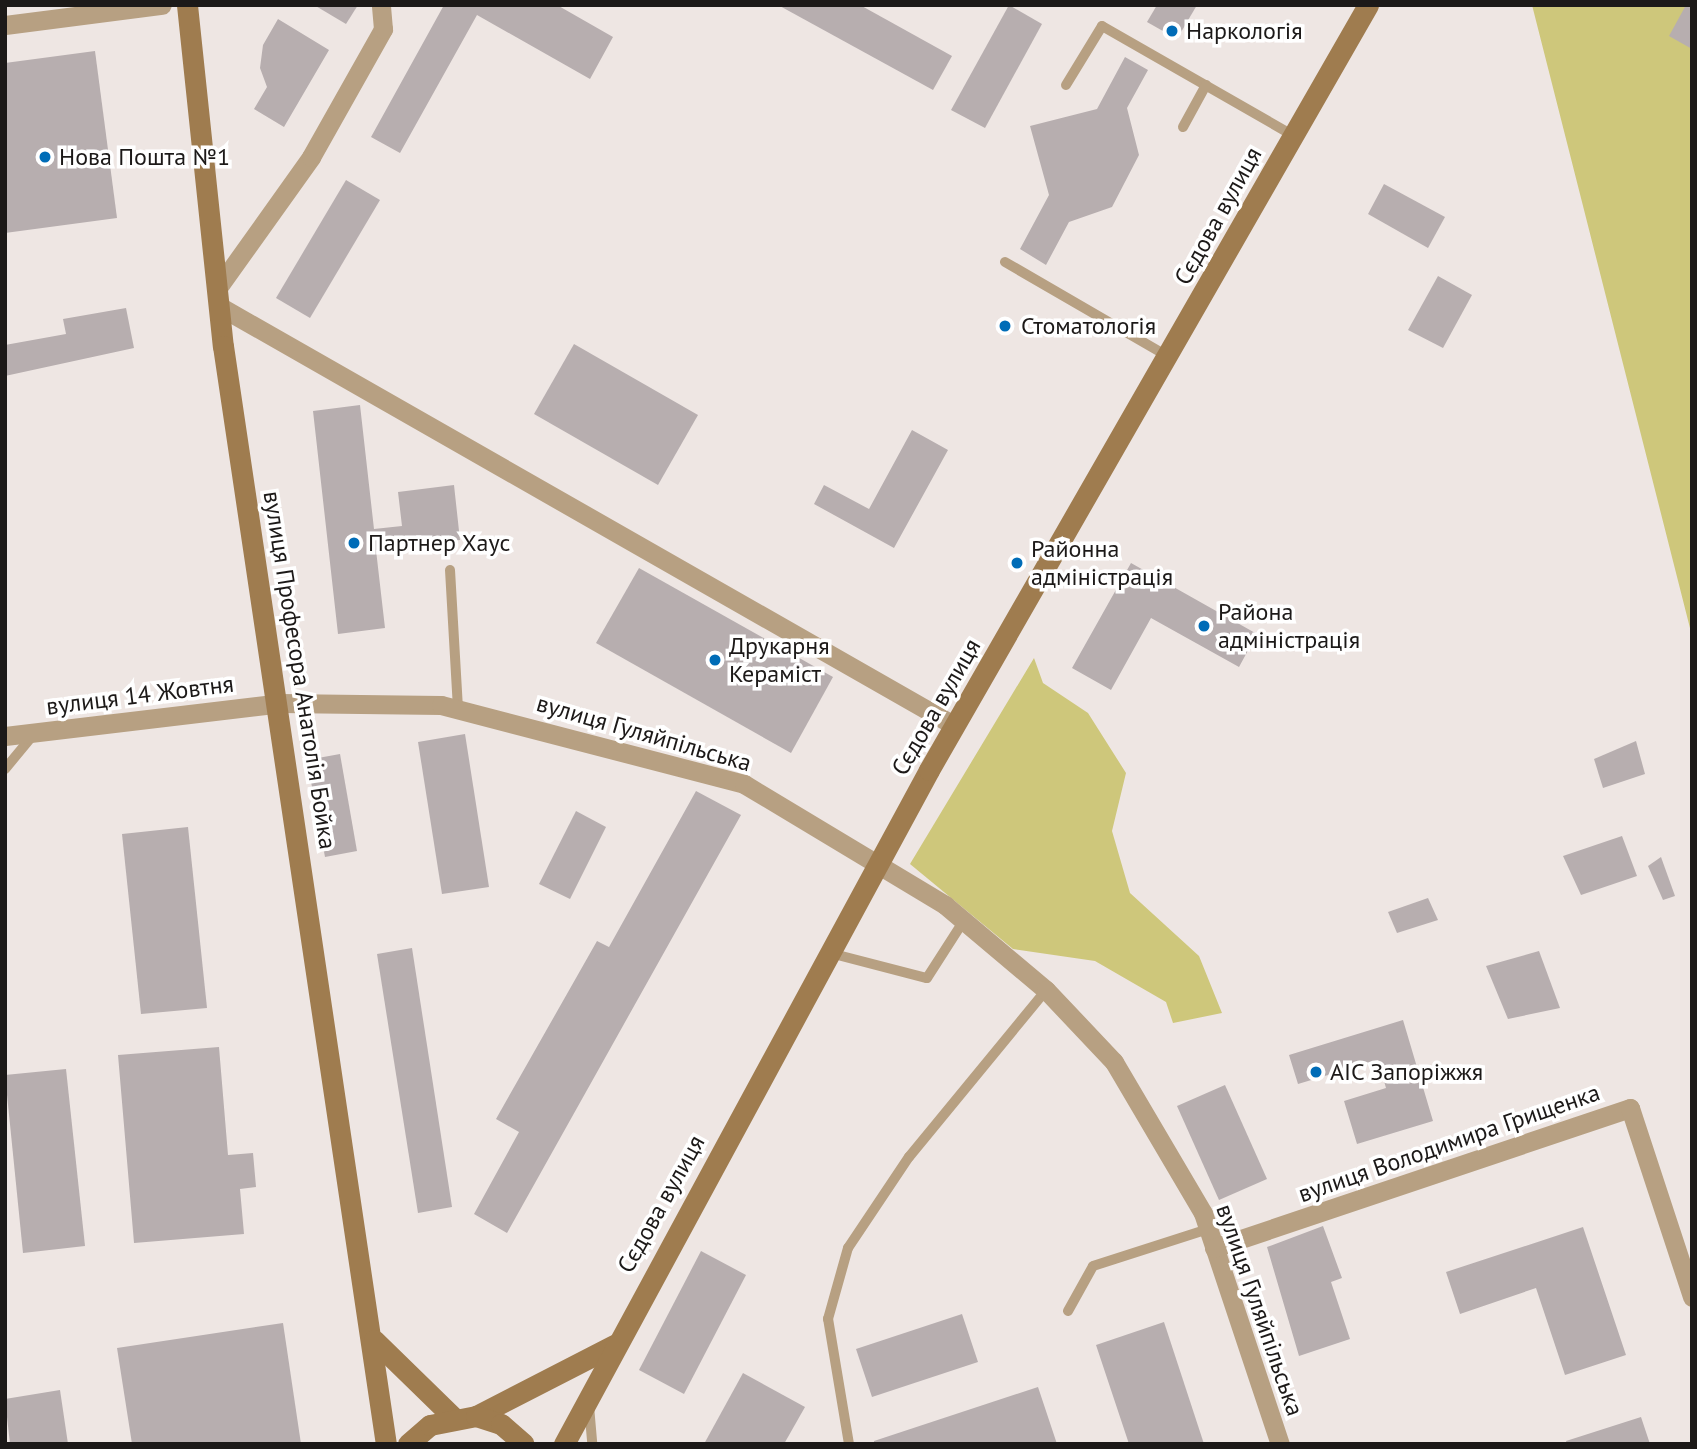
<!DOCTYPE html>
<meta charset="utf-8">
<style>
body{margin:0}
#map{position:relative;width:1697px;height:1449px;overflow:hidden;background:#eee6e3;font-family:"PT Sans",sans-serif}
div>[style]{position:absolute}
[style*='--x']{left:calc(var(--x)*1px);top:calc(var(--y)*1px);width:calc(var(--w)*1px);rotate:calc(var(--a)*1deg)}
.green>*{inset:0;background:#cec77b}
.building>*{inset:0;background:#b7aeaf}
.lane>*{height:10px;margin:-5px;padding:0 5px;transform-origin:5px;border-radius:5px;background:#b7a082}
.street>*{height:19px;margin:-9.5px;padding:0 9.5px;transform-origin:9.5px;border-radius:9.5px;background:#b7a082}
.secondary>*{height:21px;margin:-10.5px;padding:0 10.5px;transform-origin:10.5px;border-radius:10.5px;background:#9f7c4f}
.dots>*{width:19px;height:19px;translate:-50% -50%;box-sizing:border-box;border:4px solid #fff;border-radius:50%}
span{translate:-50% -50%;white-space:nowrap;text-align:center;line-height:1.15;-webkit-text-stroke:7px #fff;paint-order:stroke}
.poi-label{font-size:24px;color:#1c1918}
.left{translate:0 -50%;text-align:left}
.street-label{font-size:24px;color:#1c1918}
.frame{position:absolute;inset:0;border:7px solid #1c1918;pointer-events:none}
</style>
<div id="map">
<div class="green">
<i style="clip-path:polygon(1532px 5px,1692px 5px,1692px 636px,1582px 202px)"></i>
<i style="clip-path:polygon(1034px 658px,1043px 683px,1088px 713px,1126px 773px,1112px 831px,1130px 893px,1199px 956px,1222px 1013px,1173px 1023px,1166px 1002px,1095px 961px,1013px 949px,910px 864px)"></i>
</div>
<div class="building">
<i style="clip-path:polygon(314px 5px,358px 5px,346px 24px)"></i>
<i style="clip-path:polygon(444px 5px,557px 5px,613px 37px,590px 79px,477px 15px,400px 153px,371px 137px)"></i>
<i style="clip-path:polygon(778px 5px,860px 5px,952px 56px,933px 90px)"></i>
<i style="clip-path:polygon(1009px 5px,1042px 24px,985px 128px,951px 110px)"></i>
<i style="clip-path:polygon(1157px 5px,1197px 5px,1177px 39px,1147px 22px)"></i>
<i style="clip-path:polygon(1686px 5px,1692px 5px,1692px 49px,1669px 36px)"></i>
<i style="clip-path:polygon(278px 19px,329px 50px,284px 127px,254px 109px,267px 87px,260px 68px,263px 45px)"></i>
<i style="clip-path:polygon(95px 51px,117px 218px,5px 233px,5px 63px)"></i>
<i style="clip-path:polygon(1125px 57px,1148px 70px,1127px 108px,1139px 155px,1112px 207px,1069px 222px,1046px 265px,1020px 249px,1049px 195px,1030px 126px,1097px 109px)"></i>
<i style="clip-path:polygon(346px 180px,380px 200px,310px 318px,276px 298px)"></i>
<i style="clip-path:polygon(1384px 184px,1445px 217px,1428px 248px,1368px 214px)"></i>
<i style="clip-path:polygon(1438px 276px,1472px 295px,1443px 348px,1408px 330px)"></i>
<i style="clip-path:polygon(126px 308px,134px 348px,5px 376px,5px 345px,66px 334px,63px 319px)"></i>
<i style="clip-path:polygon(574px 344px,698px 415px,658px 485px,534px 414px)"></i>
<i style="clip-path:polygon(360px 405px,374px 529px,402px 526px,398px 492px,454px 485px,460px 540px,376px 550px,385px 628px,338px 634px,313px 411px)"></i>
<i style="clip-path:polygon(912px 430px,948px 450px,894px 548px,814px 504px,824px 485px,869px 509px)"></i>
<i style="clip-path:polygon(1131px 563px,1257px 634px,1239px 667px,1151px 618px,1111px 690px,1072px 668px)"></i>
<i style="clip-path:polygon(639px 568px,833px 677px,791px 753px,596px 643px)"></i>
<i style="clip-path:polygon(465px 734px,489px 887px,442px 894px,418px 742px)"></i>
<i style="clip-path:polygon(1636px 741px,1645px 774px,1603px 788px,1594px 759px)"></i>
<i style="clip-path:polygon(340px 754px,357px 851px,325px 857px,307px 760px)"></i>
<i style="clip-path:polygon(696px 791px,741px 815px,507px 1233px,474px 1214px,519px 1132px,496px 1119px,597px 941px,609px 947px)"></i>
<i style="clip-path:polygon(576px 811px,606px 827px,570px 899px,539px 884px)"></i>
<i style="clip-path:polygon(188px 827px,207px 1008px,141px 1014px,122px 834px)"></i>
<i style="clip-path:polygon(1622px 836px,1637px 876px,1581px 895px,1563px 856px)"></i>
<i style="clip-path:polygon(1661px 857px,1675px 896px,1663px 900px,1648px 866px)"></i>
<i style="clip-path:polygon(1428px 898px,1438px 920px,1397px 933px,1388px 912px)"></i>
<i style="clip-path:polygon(412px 948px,452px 1207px,418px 1213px,377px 954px)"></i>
<i style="clip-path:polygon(1539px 951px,1560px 1008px,1508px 1019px,1486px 966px)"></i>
<i style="clip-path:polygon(1403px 1020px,1433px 1121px,1357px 1144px,1344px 1101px,1386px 1088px,1378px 1060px,1298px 1084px,1289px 1055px)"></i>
<i style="clip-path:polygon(219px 1047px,228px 1155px,253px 1153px,256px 1187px,240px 1189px,244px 1234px,134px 1243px,118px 1055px)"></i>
<i style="clip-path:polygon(66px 1069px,85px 1246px,23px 1253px,5px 1075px)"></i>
<i style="clip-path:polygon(1225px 1085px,1267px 1179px,1219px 1200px,1177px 1106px)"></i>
<i style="clip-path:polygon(1323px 1226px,1342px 1278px,1331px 1282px,1350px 1339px,1299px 1356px,1267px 1247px)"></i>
<i style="clip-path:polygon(1583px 1227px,1626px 1355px,1565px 1375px,1536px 1288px,1460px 1314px,1446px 1272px)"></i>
<i style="clip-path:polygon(701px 1251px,746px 1275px,684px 1394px,639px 1370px)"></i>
<i style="clip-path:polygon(962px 1314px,978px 1362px,872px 1397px,856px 1349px)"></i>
<i style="clip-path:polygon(1164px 1322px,1204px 1444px,1129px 1444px,1096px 1345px)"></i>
<i style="clip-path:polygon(283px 1323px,301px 1444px,132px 1444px,117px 1348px)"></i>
<i style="clip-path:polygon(743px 1373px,805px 1407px,784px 1444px,704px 1444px)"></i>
<i style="clip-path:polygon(1038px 1387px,1057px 1444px,874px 1444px,874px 1441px)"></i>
<i style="clip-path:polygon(60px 1390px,68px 1444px,10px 1444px,5px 1399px)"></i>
<i style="clip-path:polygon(1641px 1417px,1650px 1444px,1567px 1444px,1566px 1441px)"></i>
</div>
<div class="lane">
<i style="--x:1066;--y:85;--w:69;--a:-58.6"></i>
<i style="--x:1102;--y:26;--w:219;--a:29.8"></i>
<i style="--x:1183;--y:127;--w:48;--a:-61.3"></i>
<i style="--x:1005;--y:262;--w:190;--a:30.1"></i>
<i style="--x:450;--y:570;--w:139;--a:86.7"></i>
<i style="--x:5;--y:769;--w:45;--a:-50.4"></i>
<i style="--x:830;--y:953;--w:100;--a:14.5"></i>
<i style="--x:927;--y:978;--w:67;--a:-57.3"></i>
<i style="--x:1068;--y:1311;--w:51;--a:-60.9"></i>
<i style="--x:1093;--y:1266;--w:121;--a:-17.8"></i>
<i style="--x:589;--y:1406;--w:38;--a:85"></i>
<i style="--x:849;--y:1444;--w:127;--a:-99.5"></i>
<i style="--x:828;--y:1319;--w:74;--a:-74.3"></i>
<i style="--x:848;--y:1248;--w:110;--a:-56.2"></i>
<i style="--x:909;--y:1157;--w:216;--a:-50.6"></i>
</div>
<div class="street">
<i style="--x:5;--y:25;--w:158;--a:-7.3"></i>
<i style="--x:217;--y:289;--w:162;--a:-54.5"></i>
<i style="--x:311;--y:157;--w:147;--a:-60.6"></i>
<i style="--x:383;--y:29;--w:24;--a:-95"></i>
<i style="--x:219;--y:306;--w:847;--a:29.71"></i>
<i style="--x:5;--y:736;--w:277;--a:-6.8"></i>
<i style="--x:280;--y:703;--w:161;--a:0.7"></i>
<i style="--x:441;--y:705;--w:313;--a:14.6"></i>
<i style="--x:744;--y:784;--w:235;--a:31"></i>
<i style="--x:945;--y:905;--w:132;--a:40.1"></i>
<i style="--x:1046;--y:990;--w:99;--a:46.6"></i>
<i style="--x:1114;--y:1062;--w:175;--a:59.5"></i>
<i style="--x:1203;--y:1213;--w:243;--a:71.6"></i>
<i style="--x:1214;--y:1248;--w:439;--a:-18.6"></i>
<i style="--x:1630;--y:1108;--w:199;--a:71.8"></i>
</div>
<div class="secondary">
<i style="--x:187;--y:5;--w:343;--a:84"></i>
<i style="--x:223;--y:346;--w:1110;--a:81.56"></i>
<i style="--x:374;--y:1340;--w:110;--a:44.3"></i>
<i style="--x:476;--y:1416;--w:155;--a:-27.2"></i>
<i style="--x:408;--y:1444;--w:29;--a:-41"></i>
<i style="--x:430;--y:1425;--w:47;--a:-11.1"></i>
<i style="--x:476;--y:1416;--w:26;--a:18"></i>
<i style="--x:501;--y:1424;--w:30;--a:41"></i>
<i style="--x:564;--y:1444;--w:766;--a:-61.56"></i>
<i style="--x:929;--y:770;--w:882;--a:-60.15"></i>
</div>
<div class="dots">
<i style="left:1172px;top:31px;background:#006cb7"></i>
<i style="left:45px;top:157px;background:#006cb7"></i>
<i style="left:1005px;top:326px;background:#006cb7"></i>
<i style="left:354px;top:543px;background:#006cb7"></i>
<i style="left:1017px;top:563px;background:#006cb7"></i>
<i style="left:1204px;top:626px;background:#006cb7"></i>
<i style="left:715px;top:660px;background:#006cb7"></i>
<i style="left:1316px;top:1072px;background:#006cb7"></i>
</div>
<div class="poi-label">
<span class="left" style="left:1186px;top:31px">Наркологія</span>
<span class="left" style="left:59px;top:157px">Нова Пошта №1</span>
<span class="left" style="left:1021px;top:326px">Стоматологія</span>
<span class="left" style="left:368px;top:543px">Партнер Хаус</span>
<span class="left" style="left:1031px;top:563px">Районна<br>адміністрація</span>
<span class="left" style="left:1218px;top:626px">Района<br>адміністрація</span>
<span class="left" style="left:729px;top:660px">Друкарня<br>Кераміст</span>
<span class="left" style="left:1330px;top:1072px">АІС Запоріжжя</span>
</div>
<div class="street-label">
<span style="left:1218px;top:216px;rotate:-61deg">Сєдова вулиця</span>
<span style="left:300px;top:670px;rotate:81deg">вулиця Професора Анатолія Бойка</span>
<span style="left:140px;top:695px;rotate:-7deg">вулиця 14 Жовтня</span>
<span style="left:936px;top:707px;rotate:-60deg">Сєдова вулиця</span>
<span style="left:644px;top:733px;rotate:16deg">вулиця Гуляйпільська</span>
<span style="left:1449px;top:1143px;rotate:-19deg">вулиця Володимира Грищенка</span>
<span style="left:661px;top:1204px;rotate:-61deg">Сєдова вулиця</span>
<span style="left:1260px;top:1310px;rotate:71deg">вулиця Гуляйпільська</span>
</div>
<div class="frame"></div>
</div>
